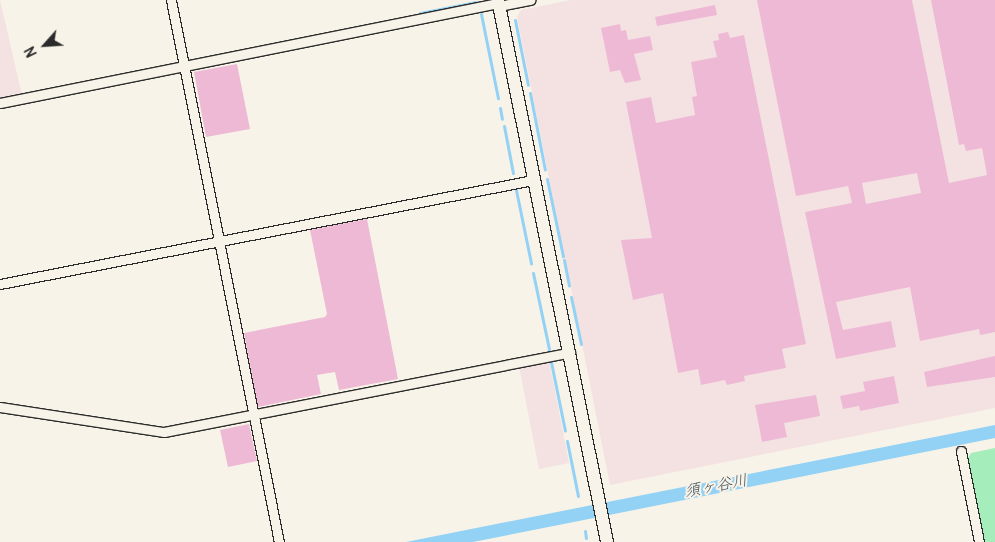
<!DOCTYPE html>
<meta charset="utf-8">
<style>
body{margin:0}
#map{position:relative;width:995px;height:542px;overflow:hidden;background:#f7f3e8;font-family:Pangolin,"Klee One",sans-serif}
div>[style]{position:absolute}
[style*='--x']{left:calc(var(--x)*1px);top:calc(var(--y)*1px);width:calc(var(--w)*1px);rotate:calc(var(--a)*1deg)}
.built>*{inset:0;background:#f4e2e2}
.green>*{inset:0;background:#a5edba}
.water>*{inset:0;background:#93d2f5}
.stream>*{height:3px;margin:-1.5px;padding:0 1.5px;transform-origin:1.5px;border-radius:1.5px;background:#93d2f5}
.building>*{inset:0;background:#eeb9d5}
.roads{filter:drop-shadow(1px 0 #2b2b2b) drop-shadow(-1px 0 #2b2b2b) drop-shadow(0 1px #2b2b2b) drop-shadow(0 -1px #2b2b2b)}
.street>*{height:9px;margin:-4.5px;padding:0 4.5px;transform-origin:4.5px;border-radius:4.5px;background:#f7f3e8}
.secondary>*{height:12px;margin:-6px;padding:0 6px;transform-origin:6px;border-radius:6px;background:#f7f3e8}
span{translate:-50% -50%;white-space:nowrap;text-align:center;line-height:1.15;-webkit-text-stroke:4px #f7f3e8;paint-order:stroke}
.water-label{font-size:16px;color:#45555e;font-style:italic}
.north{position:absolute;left:20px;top:20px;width:50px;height:50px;-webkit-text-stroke:4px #f7f3e8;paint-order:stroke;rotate:244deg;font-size:14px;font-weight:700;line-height:20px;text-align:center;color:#2b2b2b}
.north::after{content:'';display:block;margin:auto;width:18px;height:22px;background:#2b2b2b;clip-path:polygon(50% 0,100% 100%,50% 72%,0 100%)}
</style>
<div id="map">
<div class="built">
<i style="clip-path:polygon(0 0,22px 95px,0 99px)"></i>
<i style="clip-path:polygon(571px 0,995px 0,995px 408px,610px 485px,517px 17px,521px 10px)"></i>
<i style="clip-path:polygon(549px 360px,569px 463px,539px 469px,519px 366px)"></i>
</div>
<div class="green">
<i style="clip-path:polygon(995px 448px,995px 542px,984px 542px,968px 458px,971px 453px)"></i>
</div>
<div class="water">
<i style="clip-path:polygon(995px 425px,995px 438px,604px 516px,473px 542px,406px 542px)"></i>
</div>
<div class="stream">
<i style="--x:420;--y:13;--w:57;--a:-11.1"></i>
<i style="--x:481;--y:14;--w:86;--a:78.6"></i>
<i style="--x:515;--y:20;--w:66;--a:78.7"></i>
<i style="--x:530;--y:93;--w:78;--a:79"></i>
<i style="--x:500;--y:108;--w:11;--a:80"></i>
<i style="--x:504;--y:126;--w:48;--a:79.2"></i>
<i style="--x:547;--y:179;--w:79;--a:78.3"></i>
<i style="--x:516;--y:190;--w:75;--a:78.4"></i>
<i style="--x:564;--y:260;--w:26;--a:79"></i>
<i style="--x:533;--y:273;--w:78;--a:78.1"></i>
<i style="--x:571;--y:297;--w:48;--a:78"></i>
<i style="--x:551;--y:362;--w:70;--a:78.5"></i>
<i style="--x:567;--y:441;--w:56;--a:78.7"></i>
<i style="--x:585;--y:531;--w:7;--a:82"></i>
</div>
<div class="building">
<i style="clip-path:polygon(evenodd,757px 0,912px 0,949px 183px,987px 175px,982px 148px,966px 151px,964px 144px,959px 145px,931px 0,995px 0,995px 332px,980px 335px,979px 329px,920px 341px,910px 287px,836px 302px,843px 330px,891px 321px,896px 347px,836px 359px,805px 212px,852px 203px,848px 186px,796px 196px,757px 0,917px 173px,921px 193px,866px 204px,862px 183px,917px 173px)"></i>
<i style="clip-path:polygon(715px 5px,717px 15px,657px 26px,655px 17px)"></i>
<i style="clip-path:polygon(620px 24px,621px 31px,626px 30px,628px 40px,650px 36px,653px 50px,634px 54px,641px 80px,625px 83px,620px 70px,610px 72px,601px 28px)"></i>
<i style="clip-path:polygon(728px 32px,730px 38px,744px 35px,806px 344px,782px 349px,786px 368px,744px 376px,745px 381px,727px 385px,725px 380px,701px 385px,698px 369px,678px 373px,663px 293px,633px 300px,621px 240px,652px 238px,626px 102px,651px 97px,656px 123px,695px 115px,692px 97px,697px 96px,691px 62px,717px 57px,713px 41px,719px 40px,718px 34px)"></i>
<i style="clip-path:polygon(237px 64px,250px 129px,206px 137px,194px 72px)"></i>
<i style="clip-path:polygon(367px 219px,398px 379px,339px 390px,335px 372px,317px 375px,321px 394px,258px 407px,244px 333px,325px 317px,327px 314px,310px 230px)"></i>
<i style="clip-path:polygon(995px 356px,995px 377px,927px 387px,924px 372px)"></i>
<i style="clip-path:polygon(894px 376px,899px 403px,860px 411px,859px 406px,843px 409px,840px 396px,865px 391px,863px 382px)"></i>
<i style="clip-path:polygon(816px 395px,820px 416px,784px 423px,787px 437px,762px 442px,755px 405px)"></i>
<i style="clip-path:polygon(249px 424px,257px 461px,228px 467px,220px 430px)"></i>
</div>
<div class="roads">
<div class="street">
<i style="--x:171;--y:0;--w:553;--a:78.73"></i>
<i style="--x:499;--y:6;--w:32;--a:-11"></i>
<i style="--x:0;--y:103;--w:508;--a:-11.35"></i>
<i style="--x:0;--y:284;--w:543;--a:-11.04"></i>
<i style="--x:0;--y:407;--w:166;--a:8.7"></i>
<i style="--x:164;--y:432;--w:414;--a:-11.1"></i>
<i style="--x:961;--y:451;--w:93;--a:78.8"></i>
</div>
<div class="secondary">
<i style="--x:498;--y:0;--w:553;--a:78.63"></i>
</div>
</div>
<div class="water-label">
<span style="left:716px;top:486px;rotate:-11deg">須ヶ谷川</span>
</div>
<div class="north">N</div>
</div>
